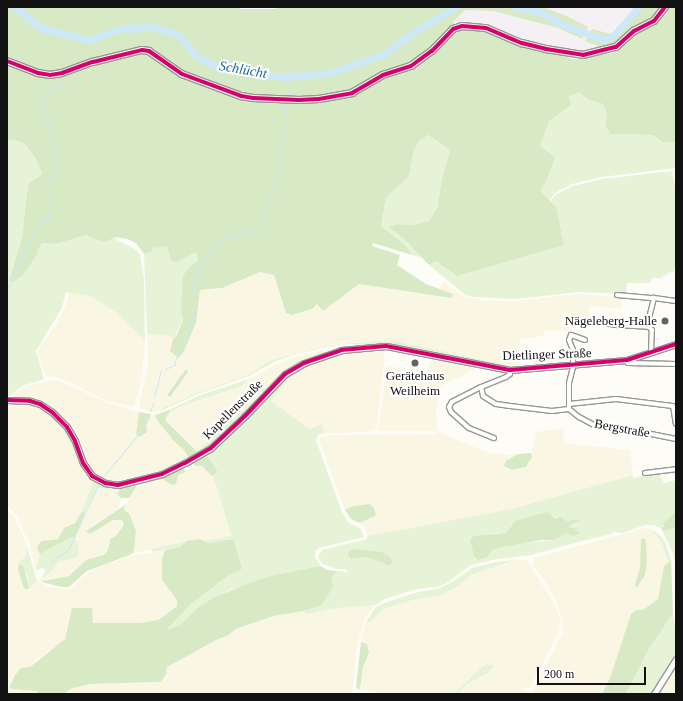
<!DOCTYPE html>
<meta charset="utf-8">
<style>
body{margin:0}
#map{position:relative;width:683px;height:701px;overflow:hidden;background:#fdfcf7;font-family:Georgia,serif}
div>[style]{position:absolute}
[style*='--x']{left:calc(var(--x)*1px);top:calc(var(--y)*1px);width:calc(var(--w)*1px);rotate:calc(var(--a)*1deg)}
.industrial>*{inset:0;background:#f5f0f3}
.farmland>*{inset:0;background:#f9f7e4}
.green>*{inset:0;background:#e7f3d7}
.forest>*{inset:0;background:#d8eac5}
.stream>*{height:1px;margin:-0.5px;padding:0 0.5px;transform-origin:0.5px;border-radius:0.5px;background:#cde8f7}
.river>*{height:7px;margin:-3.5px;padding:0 3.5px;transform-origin:3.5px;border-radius:3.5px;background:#cde8f7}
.roads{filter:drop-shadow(1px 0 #979795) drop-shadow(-1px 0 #979795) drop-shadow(0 1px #979795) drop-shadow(0 -1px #979795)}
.minor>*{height:4px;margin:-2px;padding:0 2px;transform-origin:2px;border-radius:2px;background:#fffffe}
.tertiary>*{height:5px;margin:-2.5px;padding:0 2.5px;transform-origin:2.5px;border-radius:2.5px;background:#fffffe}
.secondary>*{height:5.5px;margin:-2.75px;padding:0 2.75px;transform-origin:2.75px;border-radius:2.75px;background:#f6f4eb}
.cycleway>*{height:4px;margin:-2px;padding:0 2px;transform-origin:2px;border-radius:2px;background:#d6006c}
.dots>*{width:11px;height:11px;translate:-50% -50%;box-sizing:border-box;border:2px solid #fff;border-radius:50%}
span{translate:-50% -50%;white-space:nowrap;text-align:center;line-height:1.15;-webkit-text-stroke:4px #fff;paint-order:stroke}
.poi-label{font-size:13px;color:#111}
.right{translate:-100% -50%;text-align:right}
.street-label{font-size:13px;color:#111}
.water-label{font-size:14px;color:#1768a6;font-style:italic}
.frame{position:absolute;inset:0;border:8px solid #111;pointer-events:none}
.scale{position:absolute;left:537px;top:667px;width:109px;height:18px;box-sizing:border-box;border:2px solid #111;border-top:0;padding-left:5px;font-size:12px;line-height:14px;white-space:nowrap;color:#111;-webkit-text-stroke:3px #fff;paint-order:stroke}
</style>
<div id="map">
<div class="industrial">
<i style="clip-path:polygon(542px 7px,565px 7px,571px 9px,573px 7px,636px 7px,594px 50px,579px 51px,564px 50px,531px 42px,496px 28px,475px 23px,453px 22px,465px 10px,493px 11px,558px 28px,582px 39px,567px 16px)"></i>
</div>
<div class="farmland">
<i style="clip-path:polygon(260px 272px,274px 275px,286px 313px,317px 304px,323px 310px,359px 284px,452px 297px,453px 294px,440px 289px,443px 281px,464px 297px,487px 301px,516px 301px,578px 294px,622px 297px,621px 309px,590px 306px,588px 318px,572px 317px,568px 331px,544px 331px,543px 336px,520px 340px,520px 366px,498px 364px,400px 342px,349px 342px,325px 346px,272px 360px,246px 376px,194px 394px,168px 407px,165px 405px,161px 411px,152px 412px,139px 408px,148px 362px,147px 334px,170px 336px,174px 338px,170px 351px,178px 358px,196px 323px,200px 290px,222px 288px)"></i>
<i style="clip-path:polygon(69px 292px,92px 297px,114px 311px,145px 340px,142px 377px,134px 407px,107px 401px,60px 378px,46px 376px,38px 355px,38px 350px,55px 326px,65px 308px)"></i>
<i style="clip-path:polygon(372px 349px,385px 351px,377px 425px,374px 431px,324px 434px,322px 425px,310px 429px,271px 401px,288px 380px,310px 366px,328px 358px,346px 353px)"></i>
<i style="clip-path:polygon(324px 350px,325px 353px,295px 365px,284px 373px,196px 452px,165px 419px,169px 413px,182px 406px,242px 386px,249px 379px,274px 365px,293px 357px)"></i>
<i style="clip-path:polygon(434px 357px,477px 366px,474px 370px,443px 385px,436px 408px,437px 431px,486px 452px,510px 455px,518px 454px,512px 458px,512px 470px,519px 470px,526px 467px,529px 463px,536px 432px,564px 428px,563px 443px,630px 450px,633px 475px,511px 509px,367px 536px,365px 527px,357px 522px,376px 515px,374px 508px,370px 504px,353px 506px,345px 510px,319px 440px,321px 437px,331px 435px,437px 434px,437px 431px,378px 431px,387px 366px,426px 372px)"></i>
<i style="clip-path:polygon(58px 380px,107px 403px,139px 412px,137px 435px,146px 425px,151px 414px,155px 415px,157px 420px,173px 440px,184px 450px,189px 459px,162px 471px,135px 480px,117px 483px,105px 481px,98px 477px,89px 469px,77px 438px,62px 416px,42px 403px,31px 399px,12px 397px,16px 392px,30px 385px,46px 381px)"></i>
<i style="clip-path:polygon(23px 402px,41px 407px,52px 413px,66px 427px,64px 431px,78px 459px,88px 476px,93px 482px,82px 511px,75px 523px,64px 528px,58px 539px,49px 540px,37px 550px,40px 554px,35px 571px,30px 544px,23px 530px,17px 516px,7px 505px,7px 405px)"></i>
<i style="clip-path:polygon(196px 465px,202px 466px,212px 476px,218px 490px,231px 536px,204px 541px,200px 539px,187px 541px,132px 554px,134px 550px,136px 531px,129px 513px,126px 512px,124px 508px,134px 489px,137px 485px,162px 479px,172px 485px,178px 475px)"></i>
<i style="clip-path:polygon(98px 487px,119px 489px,118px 495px,121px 498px,119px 508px,110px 515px,89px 527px,119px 520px,122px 520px,124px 525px,116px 536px,108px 542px,108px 550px,104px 555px,86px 560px,69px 576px,43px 581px,42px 582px,40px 581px,38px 579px,48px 575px,59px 562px,76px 558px,78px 546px,75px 538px)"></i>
<i style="clip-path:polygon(7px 509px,15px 518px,27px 546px,27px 554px,18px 565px,23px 586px,31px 586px,37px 581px,49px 587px,70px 589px,88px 573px,104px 565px,131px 556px,165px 550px,162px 559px,162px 580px,177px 600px,177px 605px,158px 620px,141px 623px,93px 623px,66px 627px,66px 639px,36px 660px,30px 667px,25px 666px,12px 689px,36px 691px,39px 694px,7px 694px)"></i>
<i style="clip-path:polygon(645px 528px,651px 529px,662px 543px,668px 562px,664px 566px,658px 599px,643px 610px,636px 610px,631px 614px,610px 678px,602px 694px,531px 694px,562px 634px,563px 624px,557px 602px,544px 580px,533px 565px,534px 558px)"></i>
<i style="clip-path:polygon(514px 560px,526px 560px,528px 562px,553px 602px,559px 615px,560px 623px,558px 633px,530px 688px,522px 687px,522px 689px,529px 692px,528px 694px,458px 694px,467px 684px,488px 673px,490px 669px,482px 667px,452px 694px,381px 694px,360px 689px,367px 644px,361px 642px,366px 622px,370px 622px,383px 609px,413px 600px,442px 595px,458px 586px,471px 575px)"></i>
<i style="clip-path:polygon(376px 605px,366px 616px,359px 638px,356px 653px,353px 689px,350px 694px,63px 694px,73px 688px,90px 684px,154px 683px,166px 674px,167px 667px,218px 639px,227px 636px,236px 629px,273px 616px,303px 611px,308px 614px,330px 609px)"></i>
<i style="clip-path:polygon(676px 661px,676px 694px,656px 694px)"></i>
</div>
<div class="green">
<i style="clip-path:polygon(579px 92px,589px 100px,603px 104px,607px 115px,605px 125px,610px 134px,653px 135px,662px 142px,676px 142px,676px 168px,602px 177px,572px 184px,555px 193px,550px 200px,541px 191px,548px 177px,540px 146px,549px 121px,570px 105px,569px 96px)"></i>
<i style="clip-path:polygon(428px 135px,450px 150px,442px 179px,437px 208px,429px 221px,413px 225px,398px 224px,388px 227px,404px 239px,422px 258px,412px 255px,406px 246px,381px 226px,386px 198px,409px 176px,414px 150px,420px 140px)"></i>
<i style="clip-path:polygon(7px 140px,13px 140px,24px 143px,35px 157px,42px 174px,28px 184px,22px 238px,16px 261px,12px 269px,38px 249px,42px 243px,56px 244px,86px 235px,99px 241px,105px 242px,116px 237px,117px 240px,135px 249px,140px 254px,144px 279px,145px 340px,114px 311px,92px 297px,66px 292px,62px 308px,36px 351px,44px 379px,22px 386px,7px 398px)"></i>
<i style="clip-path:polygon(672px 171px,676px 191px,676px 265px,673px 273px,670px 272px,661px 278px,652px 278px,650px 283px,627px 283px,626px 294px,579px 292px,517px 299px,474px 297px,465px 295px,429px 265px,436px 261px,457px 276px,556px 207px,551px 201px,555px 195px,573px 186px,602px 179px)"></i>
<i style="clip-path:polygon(158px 246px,167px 246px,171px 261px,178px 262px,193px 253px,197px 254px,198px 261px,190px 266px,181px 309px,183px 320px,174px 338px,170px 336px,147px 334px,144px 254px,151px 252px,153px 248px)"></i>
<i style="clip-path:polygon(372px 341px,400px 342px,520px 368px,497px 366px,407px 347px,350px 344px,326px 347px,293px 355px,274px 362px,249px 376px,198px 394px,161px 411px,165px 405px,168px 407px,194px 394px,246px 376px,272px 360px,325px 346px)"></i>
<i style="clip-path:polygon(383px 348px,385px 349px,385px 351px,372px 349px,346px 353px,328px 358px,310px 366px,288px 380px,271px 401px,310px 429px,322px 424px,324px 434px,319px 434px,316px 440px,342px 512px,348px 522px,361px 529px,364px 537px,319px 548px,315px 552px,315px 557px,321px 566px,274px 575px,230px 590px,200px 606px,180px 625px,168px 630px,166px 629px,192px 603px,229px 575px,242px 569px,234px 539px,208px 543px,204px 541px,231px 536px,218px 490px,212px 476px,218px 472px,206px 454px,247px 416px,287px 374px,325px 357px,345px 352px)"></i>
<i style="clip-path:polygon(249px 379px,242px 386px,182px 406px,169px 413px,169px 410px,198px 396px)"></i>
<i style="clip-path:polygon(274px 382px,210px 447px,199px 454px,196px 452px)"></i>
<i style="clip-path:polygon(66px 427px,92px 478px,104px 485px,120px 486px,119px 489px,98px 488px,85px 513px,82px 511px,93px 482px,88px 476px,78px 459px,64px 431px)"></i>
<i style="clip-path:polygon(evenodd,659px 473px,664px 483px,676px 480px,676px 512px,661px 528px,653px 525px,645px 525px,622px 533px,612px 532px,612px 534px,582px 541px,531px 555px,497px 559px,471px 565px,445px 584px,437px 587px,417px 589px,385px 599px,376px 605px,330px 609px,308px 614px,303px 611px,322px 605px,333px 587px,332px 578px,337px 571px,347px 572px,346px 569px,337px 569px,322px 564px,318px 557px,322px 550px,367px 539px,367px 536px,511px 509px,633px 475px,633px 478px,659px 473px,553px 516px,566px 521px,577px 519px,577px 524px,567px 527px,578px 529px,572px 536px,567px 533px,554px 540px,513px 544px,492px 550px,494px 533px,506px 533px,510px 530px,511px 525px,553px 516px,659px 473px,353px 549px,390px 566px,367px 557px,352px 559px,353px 549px)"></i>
<i style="clip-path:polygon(676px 528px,676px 574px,674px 556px,663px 532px)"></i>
<i style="clip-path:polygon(651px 529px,660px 535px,666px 544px,671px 560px,668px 562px,662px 543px)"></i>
<i style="clip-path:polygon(71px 536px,75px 538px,78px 546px,79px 553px,76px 558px,59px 562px,48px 575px,41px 578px,46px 571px,42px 568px,35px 571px,40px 554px)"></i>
<i style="clip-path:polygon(187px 541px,180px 547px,152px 552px,152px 549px)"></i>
<i style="clip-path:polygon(27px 546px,37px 581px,29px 588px,27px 574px,21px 564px,19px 563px,27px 554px)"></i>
<i style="clip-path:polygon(514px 560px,471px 575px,458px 586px,442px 595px,413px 600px,383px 609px,370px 622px,366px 622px,376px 607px,384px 603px,418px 592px,437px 589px,454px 581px,472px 568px,496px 562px)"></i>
<i style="clip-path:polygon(673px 613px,676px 634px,676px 654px,673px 660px,652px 694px,626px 694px,647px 652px)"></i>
<i style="clip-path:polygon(488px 664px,494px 666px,488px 673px,467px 684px,458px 694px,453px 694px,482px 667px)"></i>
</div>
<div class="forest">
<i style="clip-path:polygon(7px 7px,238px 7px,241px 9px,273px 9px,285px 7px,542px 7px,567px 16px,588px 27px,582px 39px,558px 28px,493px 11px,465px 10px,453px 22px,458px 29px,485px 31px,515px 42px,574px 59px,612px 53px,632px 36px,658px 21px,667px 7px,676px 7px,676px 142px,662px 142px,653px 135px,610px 134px,605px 125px,607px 115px,603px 104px,589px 100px,579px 92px,569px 96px,571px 105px,549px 121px,540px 146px,555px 157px,548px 177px,541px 191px,556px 207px,564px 245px,457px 276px,436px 261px,429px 265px,404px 239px,388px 227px,398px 224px,413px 225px,429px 221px,437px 208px,442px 179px,450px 150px,428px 135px,420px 140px,414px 150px,409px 176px,386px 198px,381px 226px,406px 246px,412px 255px,373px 243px,372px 246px,400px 255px,397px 265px,426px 284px,453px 294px,452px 298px,359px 284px,323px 311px,317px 304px,312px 309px,292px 315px,286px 313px,274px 275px,260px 272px,222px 288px,200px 290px,196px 323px,183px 353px,178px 358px,170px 351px,173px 339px,177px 335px,183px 320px,181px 309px,183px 276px,190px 266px,198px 261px,197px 254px,193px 253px,178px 262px,171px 261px,167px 246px,153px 248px,151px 252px,144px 254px,136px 243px,127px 239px,116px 237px,105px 242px,99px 241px,86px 235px,56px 244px,42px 243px,38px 249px,38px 253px,22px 276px,13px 282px,9px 281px,22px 238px,28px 184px,42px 174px,35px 157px,24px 143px,13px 140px,7px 140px)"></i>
<i style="clip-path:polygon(636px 7px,660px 7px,655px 17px,649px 22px,612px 47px,594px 50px,598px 46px,585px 41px,592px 29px,611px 34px)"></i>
<i style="clip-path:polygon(186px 369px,188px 372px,170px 397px,167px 395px)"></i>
<i style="clip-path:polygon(169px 410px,169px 413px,165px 419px,167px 422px,199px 454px,189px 459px,184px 450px,173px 440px,157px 420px,155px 415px)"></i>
<i style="clip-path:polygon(139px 412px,151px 414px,146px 425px,147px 432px,140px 437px,136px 435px)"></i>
<i style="clip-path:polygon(531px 453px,532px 457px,526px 467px,512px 470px,504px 466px,506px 461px,518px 454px)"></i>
<i style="clip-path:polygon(206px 454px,218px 472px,212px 476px,202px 466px,195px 466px,192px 462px)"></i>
<i style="clip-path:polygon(184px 466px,185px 472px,178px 475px,176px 484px,172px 485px,162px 479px,137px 485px,129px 498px,121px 498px,118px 495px,120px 486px,136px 484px)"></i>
<i style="clip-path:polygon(370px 504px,374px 508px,376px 515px,362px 522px,357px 522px,351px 519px,345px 510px,353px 506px)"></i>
<i style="clip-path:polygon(125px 505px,124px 509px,126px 512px,129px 513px,136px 531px,134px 550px,132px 554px,87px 571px,69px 587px,61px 587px,42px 582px,43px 581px,69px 576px,86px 560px,104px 555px,108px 550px,110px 539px,116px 536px,124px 525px,122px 520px,113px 520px,90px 534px,86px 531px)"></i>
<i style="clip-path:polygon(82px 511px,85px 513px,75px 538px,71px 537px,40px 554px,37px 550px,38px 545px,42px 541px,58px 539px,64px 528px,75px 523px)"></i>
<i style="clip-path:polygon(547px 512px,555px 518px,561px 517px,566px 521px,577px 519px,580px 521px,568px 527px,579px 529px,576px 531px,579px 532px,580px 534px,572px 536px,567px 533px,554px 540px,541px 540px,502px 547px,492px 550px,487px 557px,478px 560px,474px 556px,470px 540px,474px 536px,506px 533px,515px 521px)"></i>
<i style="clip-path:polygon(676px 512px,676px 528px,663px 532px,661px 528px,664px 526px,663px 523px)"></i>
<i style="clip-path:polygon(200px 539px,208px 543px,234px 539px,242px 569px,229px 575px,192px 603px,167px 629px,168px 630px,180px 625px,200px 606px,215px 597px,252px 582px,274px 575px,321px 566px,327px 570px,337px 571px,332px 578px,333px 587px,322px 605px,303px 611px,273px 616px,236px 629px,227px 636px,218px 639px,167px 667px,166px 674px,161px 682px,90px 684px,73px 688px,63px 694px,39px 694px,36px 691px,11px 689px,10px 686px,15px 675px,21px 668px,30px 667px,65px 639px,72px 608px,92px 608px,93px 623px,141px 623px,158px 620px,177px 606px,177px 600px,162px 580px,162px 559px,165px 550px,180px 547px,187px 541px)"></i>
<i style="clip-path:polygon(641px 539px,645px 539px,646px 544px,647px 561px,645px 575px,637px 587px,635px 586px,635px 584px,640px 568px)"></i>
<i style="clip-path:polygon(353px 549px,381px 552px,389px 556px,393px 562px,390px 566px,367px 557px,352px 559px,348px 556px,348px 552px)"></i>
<i style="clip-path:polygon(671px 560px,673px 613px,647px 652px,626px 694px,602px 694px,610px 678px,631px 614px,636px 610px,643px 610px,658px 599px,664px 566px)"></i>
<i style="clip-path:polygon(19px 563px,24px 567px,29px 588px,28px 589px,25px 589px,23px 586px,18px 569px)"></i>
<i style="clip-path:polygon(361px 642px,367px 644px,369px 653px,363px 667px,360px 689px,357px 689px,356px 687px)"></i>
</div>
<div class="stream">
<i style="--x:288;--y:96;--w:20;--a:-84"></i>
<i style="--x:8;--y:287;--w:64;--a:-64.2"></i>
<i style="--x:36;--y:229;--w:18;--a:-47"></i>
<i style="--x:48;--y:216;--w:67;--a:-84"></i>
<i style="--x:55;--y:149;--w:54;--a:-105.1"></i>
<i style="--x:41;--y:97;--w:7;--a:-56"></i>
<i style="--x:45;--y:91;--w:16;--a:-22"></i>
<i style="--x:60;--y:85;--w:7;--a:-56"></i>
<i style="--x:165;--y:369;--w:10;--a:-24"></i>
<i style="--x:174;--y:365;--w:23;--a:-72"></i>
<i style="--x:181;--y:343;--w:24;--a:-62"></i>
<i style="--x:192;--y:322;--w:41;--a:-87.2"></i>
<i style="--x:194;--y:281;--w:17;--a:-69"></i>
<i style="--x:200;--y:265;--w:33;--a:-51"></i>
<i style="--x:221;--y:239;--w:24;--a:-12"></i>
<i style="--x:244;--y:234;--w:16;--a:-30"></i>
<i style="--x:258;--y:226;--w:51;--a:-68"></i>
<i style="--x:277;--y:179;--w:76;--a:-82.4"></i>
<i style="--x:154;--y:397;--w:28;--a:-75"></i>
<i style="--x:150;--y:411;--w:9;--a:-69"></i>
<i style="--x:102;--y:478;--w:62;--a:-50.2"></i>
<i style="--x:142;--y:430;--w:15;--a:-62"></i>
<i style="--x:52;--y:561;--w:16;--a:-35"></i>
<i style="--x:65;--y:552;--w:8;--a:-50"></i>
<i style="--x:70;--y:546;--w:69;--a:-65.3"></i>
</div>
<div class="river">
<i style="--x:14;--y:7;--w:34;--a:38"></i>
<i style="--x:41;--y:28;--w:49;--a:14"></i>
<i style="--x:89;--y:40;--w:35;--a:-20"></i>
<i style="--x:122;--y:28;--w:8;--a:7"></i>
<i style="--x:130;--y:29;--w:20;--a:-9"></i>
<i style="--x:150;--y:26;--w:28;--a:17"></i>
<i style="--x:177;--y:34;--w:29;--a:49"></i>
<i style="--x:196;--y:56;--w:27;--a:28"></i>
<i style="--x:220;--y:69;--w:64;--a:7.1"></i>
<i style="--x:284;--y:77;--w:45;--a:-5.1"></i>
<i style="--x:329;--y:73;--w:58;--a:-19.1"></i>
<i style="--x:384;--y:54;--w:36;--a:-37"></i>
<i style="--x:413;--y:32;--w:49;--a:-30.8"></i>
<i style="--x:514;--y:7;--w:23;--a:10"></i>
<i style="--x:537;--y:11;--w:27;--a:28"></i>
<i style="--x:561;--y:24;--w:46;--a:20.4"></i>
<i style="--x:604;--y:40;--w:11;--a:-27"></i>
<i style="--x:614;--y:35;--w:37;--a:-49"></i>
</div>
<div class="roads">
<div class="minor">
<i style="--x:617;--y:295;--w:37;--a:5"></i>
<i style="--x:585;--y:320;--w:30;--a:9"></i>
<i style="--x:615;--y:325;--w:34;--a:3"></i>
<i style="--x:585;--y:340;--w:15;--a:-160"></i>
<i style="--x:571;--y:335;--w:5;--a:112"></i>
<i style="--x:569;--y:340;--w:11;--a:68"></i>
<i style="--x:573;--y:350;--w:17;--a:90"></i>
<i style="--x:573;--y:367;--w:16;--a:104"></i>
<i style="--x:569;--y:383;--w:26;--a:90"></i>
<i style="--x:569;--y:409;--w:13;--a:39"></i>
<i style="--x:579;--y:417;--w:19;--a:28"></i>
<i style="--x:596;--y:426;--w:35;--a:7"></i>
<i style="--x:631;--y:430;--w:46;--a:11.3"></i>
<i style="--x:651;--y:353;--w:23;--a:-88"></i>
<i style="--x:652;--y:330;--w:4;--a:-135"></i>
<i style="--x:649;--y:327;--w:9;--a:-90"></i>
<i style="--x:649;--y:318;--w:21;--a:-76"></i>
<i style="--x:654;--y:298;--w:22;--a:8"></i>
<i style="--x:627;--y:360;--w:3;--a:72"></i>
<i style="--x:628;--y:363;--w:48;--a:1.2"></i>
<i style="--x:510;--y:370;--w:4;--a:90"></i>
<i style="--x:510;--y:374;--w:5;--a:143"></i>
<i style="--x:506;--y:377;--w:27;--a:158"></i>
<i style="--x:481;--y:387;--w:9;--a:77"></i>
<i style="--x:483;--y:396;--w:15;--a:32"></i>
<i style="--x:496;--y:404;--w:14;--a:8"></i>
<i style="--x:510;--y:406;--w:42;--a:6.8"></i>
<i style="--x:552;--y:411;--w:17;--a:-7"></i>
<i style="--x:481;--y:387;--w:33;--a:153"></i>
<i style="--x:452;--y:402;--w:6;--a:121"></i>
<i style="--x:449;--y:407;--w:5;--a:68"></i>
<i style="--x:451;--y:412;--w:24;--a:42"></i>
<i style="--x:469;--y:428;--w:27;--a:22"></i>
<i style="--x:569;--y:404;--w:47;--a:-6.1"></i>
<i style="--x:616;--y:399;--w:57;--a:7"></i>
<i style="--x:673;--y:406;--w:18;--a:81"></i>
<i style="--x:645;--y:473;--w:31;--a:-7"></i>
</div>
<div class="tertiary">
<i style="--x:7;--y:400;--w:23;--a:2"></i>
<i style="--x:30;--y:401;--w:10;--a:17"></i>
<i style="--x:40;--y:404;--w:14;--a:34"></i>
<i style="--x:52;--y:412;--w:21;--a:45"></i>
<i style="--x:67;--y:427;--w:16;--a:60"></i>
<i style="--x:75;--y:441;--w:23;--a:70"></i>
<i style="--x:83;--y:463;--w:16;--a:55"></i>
<i style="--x:92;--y:476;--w:15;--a:28"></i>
<i style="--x:105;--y:483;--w:13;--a:9"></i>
<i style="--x:118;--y:485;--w:45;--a:-14"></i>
<i style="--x:162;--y:474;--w:25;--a:-26"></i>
<i style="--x:185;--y:463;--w:30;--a:-30"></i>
<i style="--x:211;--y:448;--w:47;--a:-43.3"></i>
<i style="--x:245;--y:416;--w:58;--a:-46.4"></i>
<i style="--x:285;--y:374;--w:22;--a:-30"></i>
<i style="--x:304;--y:363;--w:39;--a:-19"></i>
<i style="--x:341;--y:350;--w:45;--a:-5.1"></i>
<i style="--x:386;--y:346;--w:126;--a:11"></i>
<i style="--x:510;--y:370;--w:117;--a:-4.9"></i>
<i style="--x:627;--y:360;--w:52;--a:-18.1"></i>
<i style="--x:654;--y:694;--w:41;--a:-57.8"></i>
</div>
<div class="secondary">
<i style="--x:7;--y:61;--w:33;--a:21"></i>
<i style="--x:38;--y:73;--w:12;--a:9"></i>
<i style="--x:50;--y:75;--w:12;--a:-9"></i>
<i style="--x:62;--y:73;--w:33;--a:-20"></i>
<i style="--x:93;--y:62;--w:50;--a:-13.8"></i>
<i style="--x:142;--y:50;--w:7;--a:8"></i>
<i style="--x:149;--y:51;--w:40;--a:34.9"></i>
<i style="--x:182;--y:74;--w:63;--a:20.4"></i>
<i style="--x:241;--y:96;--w:12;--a:9"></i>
<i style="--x:253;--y:98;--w:46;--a:2.5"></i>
<i style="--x:299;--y:100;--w:20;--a:-3"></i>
<i style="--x:319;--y:99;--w:34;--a:-10"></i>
<i style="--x:352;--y:93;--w:36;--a:-30"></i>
<i style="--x:383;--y:75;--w:29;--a:-18"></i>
<i style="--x:411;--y:66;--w:26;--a:-36"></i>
<i style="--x:432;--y:51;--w:30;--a:-46"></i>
<i style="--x:453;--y:29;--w:9;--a:-18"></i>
<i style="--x:462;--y:26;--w:24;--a:5"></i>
<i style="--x:486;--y:28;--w:39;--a:23"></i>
<i style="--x:522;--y:43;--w:25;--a:14"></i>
<i style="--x:546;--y:49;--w:37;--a:9"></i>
<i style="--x:583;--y:55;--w:34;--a:-14"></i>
<i style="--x:616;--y:47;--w:24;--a:-42"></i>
<i style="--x:634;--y:31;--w:22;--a:-27"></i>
<i style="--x:654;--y:21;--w:18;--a:-52"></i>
</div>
</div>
<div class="cycleway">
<i style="--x:7;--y:61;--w:33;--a:21"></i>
<i style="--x:38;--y:73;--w:12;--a:9"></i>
<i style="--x:50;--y:75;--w:12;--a:-9"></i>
<i style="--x:62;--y:73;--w:33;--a:-20"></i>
<i style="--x:93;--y:62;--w:50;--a:-13.8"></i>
<i style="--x:142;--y:50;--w:7;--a:8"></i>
<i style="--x:149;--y:51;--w:40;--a:34.9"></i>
<i style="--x:182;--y:74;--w:63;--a:20.4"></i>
<i style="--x:241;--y:96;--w:12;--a:9"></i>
<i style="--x:253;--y:98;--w:46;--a:2.5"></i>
<i style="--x:299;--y:100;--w:20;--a:-3"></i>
<i style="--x:319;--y:99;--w:34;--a:-10"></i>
<i style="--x:352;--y:93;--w:36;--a:-30"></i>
<i style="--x:383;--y:75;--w:29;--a:-18"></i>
<i style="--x:411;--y:66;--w:26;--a:-36"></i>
<i style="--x:432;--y:51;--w:30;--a:-46"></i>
<i style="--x:453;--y:29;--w:9;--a:-18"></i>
<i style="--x:462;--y:26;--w:24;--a:5"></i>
<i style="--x:486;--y:28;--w:39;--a:23"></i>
<i style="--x:522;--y:43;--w:25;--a:14"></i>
<i style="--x:546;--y:49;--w:37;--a:9"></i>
<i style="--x:583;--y:55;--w:34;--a:-14"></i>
<i style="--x:616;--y:47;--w:24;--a:-42"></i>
<i style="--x:634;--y:31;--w:22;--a:-27"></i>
<i style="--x:654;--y:21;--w:18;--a:-52"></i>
<i style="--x:7;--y:400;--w:23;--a:2"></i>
<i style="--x:30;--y:401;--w:10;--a:17"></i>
<i style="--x:40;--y:404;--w:14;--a:34"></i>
<i style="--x:52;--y:412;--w:21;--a:45"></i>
<i style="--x:67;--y:427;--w:16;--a:60"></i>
<i style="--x:75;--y:441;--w:23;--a:70"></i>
<i style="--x:83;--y:463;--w:16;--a:55"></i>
<i style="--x:92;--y:476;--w:15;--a:28"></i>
<i style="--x:105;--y:483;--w:13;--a:9"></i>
<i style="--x:118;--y:485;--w:45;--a:-14"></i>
<i style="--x:162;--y:474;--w:25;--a:-26"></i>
<i style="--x:185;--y:463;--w:30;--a:-30"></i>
<i style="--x:211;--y:448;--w:47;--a:-43.3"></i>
<i style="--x:245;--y:416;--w:58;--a:-46.4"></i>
<i style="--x:285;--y:374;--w:22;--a:-30"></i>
<i style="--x:304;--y:363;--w:39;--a:-19"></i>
<i style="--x:341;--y:350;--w:45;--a:-5.1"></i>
<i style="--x:386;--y:346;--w:126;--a:11"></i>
<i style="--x:510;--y:370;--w:117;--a:-4.9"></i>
<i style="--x:627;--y:360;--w:52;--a:-18.1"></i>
</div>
<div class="dots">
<i style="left:665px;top:321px;background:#646362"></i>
<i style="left:415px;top:363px;background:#646362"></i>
</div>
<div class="poi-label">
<span class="right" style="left:657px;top:321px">Nägeleberg-Halle</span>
<span style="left:415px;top:384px">Gerätehaus<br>Weilheim</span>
</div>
<div class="street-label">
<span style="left:547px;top:355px;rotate:-2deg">Dietlinger Straße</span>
<span style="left:233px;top:410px;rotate:-45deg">Kapellenstraße</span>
<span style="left:622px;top:429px;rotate:10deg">Bergstraße</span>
</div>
<div class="water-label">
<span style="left:243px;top:70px;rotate:10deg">Schlücht</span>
</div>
<div class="frame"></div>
<div class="scale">200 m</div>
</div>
